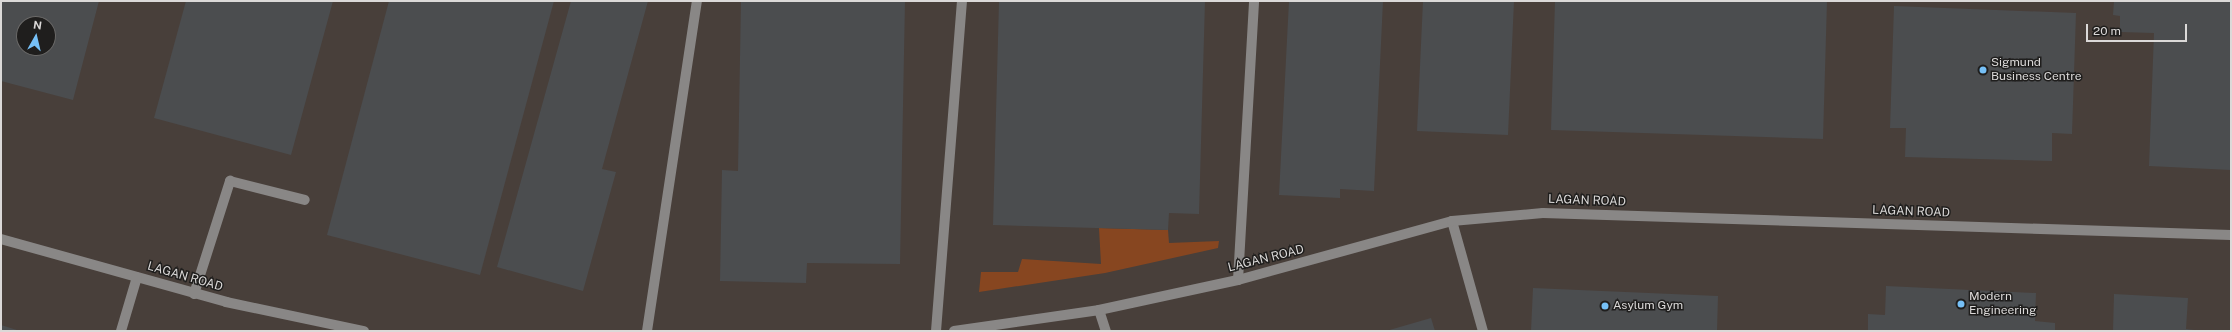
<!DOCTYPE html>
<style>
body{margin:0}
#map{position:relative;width:2232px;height:332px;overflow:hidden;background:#393634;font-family:"Public Sans",sans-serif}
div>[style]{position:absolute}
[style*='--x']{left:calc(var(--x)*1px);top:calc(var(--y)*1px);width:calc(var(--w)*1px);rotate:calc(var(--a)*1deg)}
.built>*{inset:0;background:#483f3a}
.green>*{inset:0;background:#874620}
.building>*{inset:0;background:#4b4d4f}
.minor>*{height:10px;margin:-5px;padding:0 5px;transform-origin:5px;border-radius:5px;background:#898786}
.dots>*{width:11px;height:11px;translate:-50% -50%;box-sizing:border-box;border:2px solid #1f1e1d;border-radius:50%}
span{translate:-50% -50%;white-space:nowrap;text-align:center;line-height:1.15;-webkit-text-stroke:3px #1f1e1d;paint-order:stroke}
.poi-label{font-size:12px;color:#dbd9d8}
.left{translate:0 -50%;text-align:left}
.street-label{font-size:12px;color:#dbd9d8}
.frame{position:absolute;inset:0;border:2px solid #dbd9d8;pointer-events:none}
.north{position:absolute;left:16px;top:16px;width:40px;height:40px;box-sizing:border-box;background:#1f1e1d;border:1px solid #6a6968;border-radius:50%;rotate:8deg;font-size:11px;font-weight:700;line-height:16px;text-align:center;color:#dbd9d8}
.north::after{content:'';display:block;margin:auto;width:14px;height:18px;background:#76c0f7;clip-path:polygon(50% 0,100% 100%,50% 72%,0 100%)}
.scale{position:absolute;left:2086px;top:24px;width:101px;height:18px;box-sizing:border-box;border:2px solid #dbd9d8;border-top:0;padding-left:5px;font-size:12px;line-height:14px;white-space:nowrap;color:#dbd9d8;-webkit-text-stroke:3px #1f1e1d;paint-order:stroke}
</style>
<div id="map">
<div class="built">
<i style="clip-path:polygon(evenodd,1px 1px,2231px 1px,2231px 331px,1px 331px,1px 1px,24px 24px,48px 24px,48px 48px,24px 48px,24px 24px)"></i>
</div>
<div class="green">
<i style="clip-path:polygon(1099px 228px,1168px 230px,1169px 243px,1219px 241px,1218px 248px,1105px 273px,979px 292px,981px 272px,1018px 272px,1022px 259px,1101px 264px)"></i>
</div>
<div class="building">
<i style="clip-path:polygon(evenodd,1px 1px,99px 1px,73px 100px,1px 81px,1px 1px,24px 24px,48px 24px,48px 48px,24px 48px,24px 24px)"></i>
<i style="clip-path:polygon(186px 1px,333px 1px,291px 155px,154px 118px)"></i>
<i style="clip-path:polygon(389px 1px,554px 1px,480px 275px,327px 235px)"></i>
<i style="clip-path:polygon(571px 1px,648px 1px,602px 169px,616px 172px,583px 291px,497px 267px)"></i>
<i style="clip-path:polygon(741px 1px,905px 1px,900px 264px,807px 263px,806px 283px,720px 281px,722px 170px,738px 171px)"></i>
<i style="clip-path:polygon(999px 1px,1205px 1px,1199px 214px,1169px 213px,1168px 230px,993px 225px)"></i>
<i style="clip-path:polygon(1289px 1px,1383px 1px,1374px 191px,1340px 189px,1340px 198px,1279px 195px)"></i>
<i style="clip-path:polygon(1423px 1px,1514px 1px,1508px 135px,1417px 131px)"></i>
<i style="clip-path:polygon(1555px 1px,1827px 1px,1823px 139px,1551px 130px)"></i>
<i style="clip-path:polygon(2114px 1px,2231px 1px,2231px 170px,2149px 166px,2154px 33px,2120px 32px,2120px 16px,2113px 15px)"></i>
<i style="clip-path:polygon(1894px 6px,2076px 13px,2072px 134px,2052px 133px,2052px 161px,1905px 157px,1906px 128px,1890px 128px)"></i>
<i style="clip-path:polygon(1886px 286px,2036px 293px,2035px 321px,2055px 323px,2055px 331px,1868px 331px,1868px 314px,1885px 315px)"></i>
<i style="clip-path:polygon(1533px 288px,1718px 296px,1717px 331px,1531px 331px)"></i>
<i style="clip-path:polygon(2114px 294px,2188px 298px,2186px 329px,2202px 331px,2113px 331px)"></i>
<i style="clip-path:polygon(1431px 318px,1435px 331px,1386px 331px)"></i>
<i style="clip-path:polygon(1px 325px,20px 331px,1px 331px)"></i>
</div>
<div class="minor">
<i style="--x:1452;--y:221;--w:114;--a:74.3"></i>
<i style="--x:1;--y:239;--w:234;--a:15.6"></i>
<i style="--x:226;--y:302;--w:141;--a:11.9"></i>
<i style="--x:1238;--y:280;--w:279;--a:-86.7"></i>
<i style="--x:194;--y:294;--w:119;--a:-72.3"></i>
<i style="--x:230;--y:181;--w:77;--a:14.2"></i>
<i style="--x:1099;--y:310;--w:22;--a:72"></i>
<i style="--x:121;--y:331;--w:56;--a:-73.5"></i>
<i style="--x:647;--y:331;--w:334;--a:-81.4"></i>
<i style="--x:936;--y:331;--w:331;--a:-85.5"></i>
<i style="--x:954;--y:331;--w:147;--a:-8.2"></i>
<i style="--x:1099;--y:310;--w:142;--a:-12.2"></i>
<i style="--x:1238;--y:280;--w:222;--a:-15.4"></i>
<i style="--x:1452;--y:221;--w:91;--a:-5"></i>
<i style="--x:1543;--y:213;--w:688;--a:1.83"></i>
</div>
<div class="dots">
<i style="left:1983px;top:70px;background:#76c0f7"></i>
<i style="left:1961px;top:304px;background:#76c0f7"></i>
<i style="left:1605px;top:306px;background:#76c0f7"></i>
</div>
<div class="poi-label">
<span class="left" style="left:1991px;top:70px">Sigmund<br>Business Centre</span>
<span class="left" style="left:1969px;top:304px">Modern<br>Engineering</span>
<span class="left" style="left:1613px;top:306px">Asylum Gym</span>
</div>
<div class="street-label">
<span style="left:1587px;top:201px;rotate:2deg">LAGAN ROAD</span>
<span style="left:1911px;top:212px;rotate:2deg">LAGAN ROAD</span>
<span style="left:1266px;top:259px;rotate:-14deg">LAGAN ROAD</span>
<span style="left:185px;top:277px;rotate:16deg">LAGAN ROAD</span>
</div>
<div class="frame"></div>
<div class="north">N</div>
<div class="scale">20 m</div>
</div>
